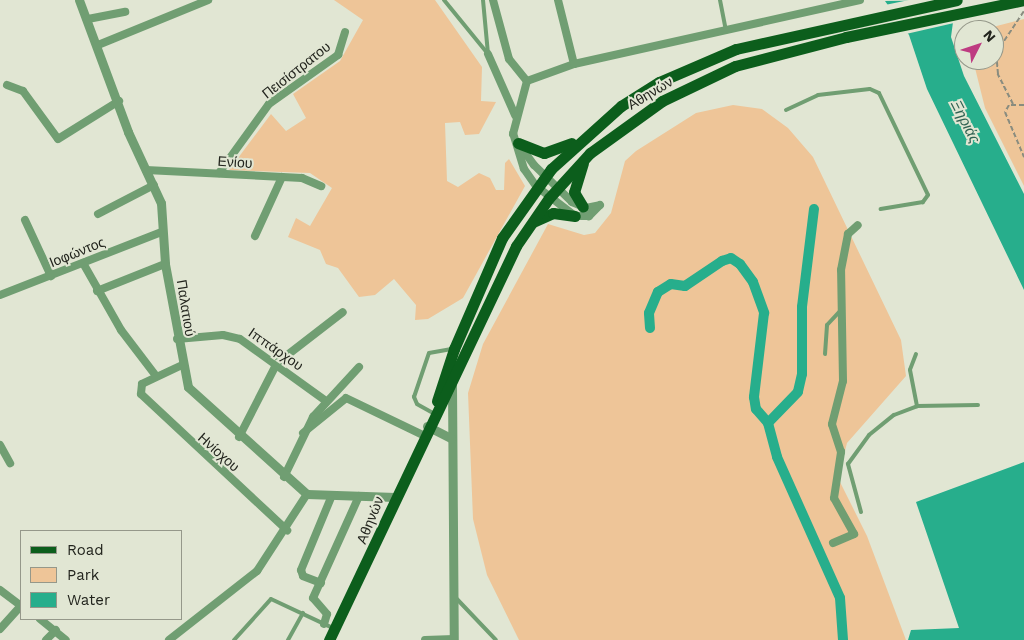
<!DOCTYPE html>
<meta charset="utf-8">
<style>
body{margin:0}
#map{position:relative;width:1024px;height:640px;overflow:hidden;background:#e1e6d3;font-family:"Work Sans",sans-serif}
div>[style]{position:absolute}
[style*='--x']{left:calc(var(--x)*1px);top:calc(var(--y)*1px);width:calc(var(--w)*1px);rotate:calc(var(--a)*1deg)}
.green>*{inset:0;background:#eec598}
.water>*{inset:0;background:#27ae8c}
.pier>*{inset:0;background:#e1e6d3}
.canal>*{height:10px;margin:-5px;padding:0 5px;transform-origin:5px;border-radius:5px;background:#27ae8c}
.path>*{height:2px;margin-top:-1px;transform-origin:0;background:repeating-linear-gradient(90deg,#898c7f 0 5px,transparent 0 7.5px)}
.service>*{height:4px;margin:-2px;padding:0 2px;transform-origin:2px;border-radius:2px;background:#709e72}
.minor>*{height:8px;margin:-4px;padding:0 4px;transform-origin:4px;border-radius:4px;background:#709e72}
.tertiary>*{height:9px;margin:-4.5px;padding:0 4.5px;transform-origin:4.5px;border-radius:4.5px;background:#709e72}
.primary>*{height:11px;margin:-5.5px;padding:0 5.5px;transform-origin:5.5px;border-radius:5.5px;background:#0c5e1c}
span{translate:-50% -50%;white-space:nowrap;text-align:center;line-height:1.15;-webkit-text-stroke:4px #e1e6d3;paint-order:stroke}
.street-label{font-size:14px;color:#22241d}
.water-label{font-size:15px;color:#2f6152;font-style:italic}
.legend{position:absolute;left:20px;top:530px;width:162px;height:90px;box-sizing:border-box;background:#e1e6d3;border:1px solid #95988a;margin:0;padding:6px 9px;list-style:none;font-size:15px;color:#22241d}
.legend li{display:flex;align-items:center;gap:10px;height:25px}
.legend b{width:25px;border:1px solid #95988a}
.north{position:absolute;left:954px;top:20px;width:50px;height:50px;box-sizing:border-box;background:#e1e6d3;border:1px solid #95988a;border-radius:50%;rotate:49deg;font-size:14px;font-weight:700;line-height:20px;text-align:center;color:#22241d}
.north::after{content:'';display:block;margin:auto;width:18px;height:22px;background:#be3b81;clip-path:polygon(50% 0,100% 100%,50% 72%,0 100%)}
</style>
<div id="map">
<div class="green">
<i style="clip-path:polygon(334px 0,435px 0,482px 67px,481px 101px,496px 102px,479px 134px,465px 135px,460px 122px,445px 123px,447px 181px,458px 187px,479px 173px,490px 178px,496px 190px,504px 190px,505px 163px,509px 159px,525px 186px,463px 298px,428px 319px,415px 320px,416px 305px,394px 279px,375px 295px,359px 297px,338px 268px,326px 264px,320px 250px,288px 237px,296px 218px,310px 226px,332px 188px,310px 173px,229px 170px,271px 114px,286px 131px,306px 118px,293px 94px,340px 61px,363px 20px)"></i>
<i style="clip-path:polygon(1024px 19px,1024px 186px,985px 108px,973px 60px,994px 60px,994px 30px,981px 30px)"></i>
<i style="clip-path:polygon(733px 105px,762px 109px,788px 128px,813px 157px,901px 340px,906px 376px,847px 443px,838px 478px,867px 536px,906px 640px,519px 640px,487px 575px,473px 519px,468px 393px,483px 344px,548px 224px,584px 235px,595px 233px,611px 213px,625px 161px,636px 151px,696px 113px)"></i>
</div>
<div class="water">
<i style="clip-path:polygon(956px 0,951px 37px,964px 76px,1024px 194px,1024px 290px,927px 89px,909px 35px,885px 1px)"></i>
<i style="clip-path:polygon(1024px 462px,1024px 640px,908px 640px,911px 630px,959px 628px,916px 502px)"></i>
</div>
<div class="pier">
<i style="clip-path:polygon(909px 0,959px 0,954px 23px,906px 34px,885px 5px)"></i>
</div>
<div class="canal">
<i style="--x:814;--y:209;--w:99;--a:97"></i>
<i style="--x:802;--y:307;--w:67;--a:90"></i>
<i style="--x:802;--y:374;--w:18;--a:103"></i>
<i style="--x:798;--y:392;--w:43;--a:134.1"></i>
<i style="--x:768;--y:423;--w:35;--a:75"></i>
<i style="--x:777;--y:457;--w:154;--a:65.9"></i>
<i style="--x:840;--y:598;--w:42;--a:85.9"></i>
<i style="--x:650;--y:328;--w:15;--a:-94"></i>
<i style="--x:649;--y:313;--w:23;--a:-67"></i>
<i style="--x:658;--y:292;--w:15;--a:-32"></i>
<i style="--x:671;--y:284;--w:14;--a:8"></i>
<i style="--x:685;--y:286;--w:45;--a:-34"></i>
<i style="--x:722;--y:261;--w:9;--a:-18"></i>
<i style="--x:731;--y:258;--w:11;--a:34"></i>
<i style="--x:740;--y:264;--w:22;--a:54"></i>
<i style="--x:753;--y:282;--w:33;--a:70"></i>
<i style="--x:764;--y:313;--w:85;--a:96.8"></i>
<i style="--x:754;--y:397;--w:12;--a:81"></i>
<i style="--x:756;--y:409;--w:18;--a:49"></i>
</div>
<div class="path">
<i style="--x:1013;--y:104;--w:34;--a:-117"></i>
<i style="--x:998;--y:74;--w:21;--a:-95"></i>
<i style="--x:996;--y:53;--w:50;--a:-56.3"></i>
<i style="--x:1024;--y:105;--w:15;--a:180"></i>
<i style="--x:1009;--y:105;--w:8;--a:120"></i>
<i style="--x:1005;--y:112;--w:49;--a:67.1"></i>
</div>
<div class="service">
<i style="--x:444;--y:0;--w:70;--a:50.8"></i>
<i style="--x:483;--y:0;--w:54;--a:84.7"></i>
<i style="--x:720;--y:0;--w:32;--a:79"></i>
<i style="--x:786;--y:110;--w:35;--a:-25"></i>
<i style="--x:818;--y:95;--w:52;--a:-6.6"></i>
<i style="--x:870;--y:89;--w:10;--a:24"></i>
<i style="--x:879;--y:93;--w:113;--a:64.3"></i>
<i style="--x:928;--y:195;--w:9;--a:126"></i>
<i style="--x:923;--y:202;--w:43;--a:170.5"></i>
<i style="--x:825;--y:354;--w:29;--a:-86"></i>
<i style="--x:827;--y:325;--w:19;--a:-47"></i>
<i style="--x:916;--y:354;--w:17;--a:111"></i>
<i style="--x:910;--y:370;--w:37;--a:79"></i>
<i style="--x:433;--y:413;--w:18;--a:-151"></i>
<i style="--x:417;--y:404;--w:8;--a:-113"></i>
<i style="--x:414;--y:397;--w:46;--a:-71.2"></i>
<i style="--x:429;--y:353;--w:23;--a:-10"></i>
<i style="--x:861;--y:512;--w:50;--a:-105.2"></i>
<i style="--x:848;--y:464;--w:36;--a:-54"></i>
<i style="--x:869;--y:435;--w:32;--a:-39"></i>
<i style="--x:894;--y:415;--w:25;--a:-21"></i>
<i style="--x:917;--y:406;--w:61;--a:-0.9"></i>
<i style="--x:455;--y:597;--w:59;--a:46.4"></i>
<i style="--x:234;--y:640;--w:55;--a:-47.9"></i>
<i style="--x:271;--y:599;--w:68;--a:25.1"></i>
<i style="--x:288;--y:640;--w:31;--a:-61"></i>
</div>
<div class="minor">
<i style="--x:493;--y:0;--w:61;--a:74.8"></i>
<i style="--x:509;--y:59;--w:28;--a:51"></i>
<i style="--x:558;--y:0;--w:66;--a:76"></i>
<i style="--x:88;--y:19;--w:38;--a:-11"></i>
<i style="--x:98;--y:45;--w:119;--a:-22.2"></i>
<i style="--x:488;--y:54;--w:67;--a:66.1"></i>
<i style="--x:7;--y:85;--w:17;--a:21"></i>
<i style="--x:23;--y:91;--w:59;--a:53.9"></i>
<i style="--x:58;--y:139;--w:72;--a:-31.9"></i>
<i style="--x:518;--y:143;--w:27;--a:54"></i>
<i style="--x:534;--y:165;--w:53;--a:44.2"></i>
<i style="--x:572;--y:202;--w:15;--a:23"></i>
<i style="--x:586;--y:208;--w:14;--a:-12"></i>
<i style="--x:146;--y:170;--w:156;--a:2.9"></i>
<i style="--x:302;--y:178;--w:21;--a:23"></i>
<i style="--x:219;--y:173;--w:85;--a:-54.1"></i>
<i style="--x:269;--y:104;--w:85;--a:-35.4"></i>
<i style="--x:338;--y:55;--w:24;--a:-73"></i>
<i style="--x:600;--y:205;--w:16;--a:135"></i>
<i style="--x:589;--y:216;--w:14;--a:180"></i>
<i style="--x:575;--y:216;--w:49;--a:-142.4"></i>
<i style="--x:536;--y:186;--w:21;--a:-125"></i>
<i style="--x:524;--y:169;--w:37;--a:-107"></i>
<i style="--x:513;--y:134;--w:55;--a:-75.2"></i>
<i style="--x:527;--y:81;--w:50;--a:-19.9"></i>
<i style="--x:574;--y:64;--w:293;--a:-12.6"></i>
<i style="--x:98;--y:214;--w:63;--a:-27.4"></i>
<i style="--x:25;--y:220;--w:62;--a:65.1"></i>
<i style="--x:255;--y:236;--w:65;--a:-65.4"></i>
<i style="--x:83;--y:263;--w:77;--a:60.4"></i>
<i style="--x:121;--y:330;--w:58;--a:52.7"></i>
<i style="--x:97;--y:291;--w:73;--a:-21.7"></i>
<i style="--x:0;--y:295;--w:174;--a:-21.3"></i>
<i style="--x:177;--y:339;--w:46;--a:-5"></i>
<i style="--x:223;--y:335;--w:17;--a:13"></i>
<i style="--x:240;--y:339;--w:106;--a:35.8"></i>
<i style="--x:180;--y:366;--w:42;--a:154.7"></i>
<i style="--x:142;--y:384;--w:10;--a:96"></i>
<i style="--x:141;--y:394;--w:200;--a:43"></i>
<i style="--x:303;--y:433;--w:55;--a:-39.1"></i>
<i style="--x:346;--y:398;--w:85;--a:25.7"></i>
<i style="--x:239;--y:437;--w:83;--a:-62.8"></i>
<i style="--x:277;--y:363;--w:83;--a:-37.7"></i>
<i style="--x:0;--y:445;--w:21;--a:61"></i>
<i style="--x:284;--y:477;--w:67;--a:-64.2"></i>
<i style="--x:313;--y:417;--w:68;--a:-47.4"></i>
<i style="--x:833;--y:543;--w:23;--a:-23"></i>
<i style="--x:854;--y:534;--w:41;--a:-119.1"></i>
<i style="--x:834;--y:498;--w:47;--a:-81.3"></i>
<i style="--x:841;--y:452;--w:29;--a:-108"></i>
<i style="--x:832;--y:424;--w:44;--a:-75.7"></i>
<i style="--x:843;--y:381;--w:111;--a:-91"></i>
<i style="--x:841;--y:270;--w:37;--a:-79"></i>
<i style="--x:848;--y:234;--w:13;--a:-42"></i>
<i style="--x:321;--y:583;--w:19;--a:-159"></i>
<i style="--x:303;--y:576;--w:6;--a:-108"></i>
<i style="--x:301;--y:570;--w:81;--a:-67.5"></i>
<i style="--x:0;--y:590;--w:26;--a:37"></i>
<i style="--x:40;--y:619;--w:33;--a:39"></i>
<i style="--x:324;--y:624;--w:10;--a:-73"></i>
<i style="--x:327;--y:614;--w:21;--a:-131"></i>
<i style="--x:313;--y:598;--w:112;--a:-65.7"></i>
<i style="--x:0;--y:629;--w:31;--a:-48"></i>
<i style="--x:46;--y:640;--w:14;--a:-45"></i>
<i style="--x:169;--y:640;--w:112;--a:-38.1"></i>
<i style="--x:257;--y:571;--w:92;--a:-57"></i>
<i style="--x:425;--y:640;--w:29;--a:-2"></i>
</div>
<div class="tertiary">
<i style="--x:79;--y:0;--w:141;--a:69.6"></i>
<i style="--x:128;--y:132;--w:78;--a:65.1"></i>
<i style="--x:161;--y:203;--w:61;--a:86.2"></i>
<i style="--x:165;--y:264;--w:125;--a:79.4"></i>
<i style="--x:188;--y:387;--w:160;--a:42"></i>
<i style="--x:307;--y:494;--w:88;--a:2"></i>
<i style="--x:452;--y:385;--w:255;--a:89.6"></i>
<i style="--x:427;--y:426;--w:27;--a:27"></i>
</div>
<div class="primary">
<i style="--x:518;--y:143;--w:28;--a:21"></i>
<i style="--x:544;--y:153;--w:29;--a:-20"></i>
<i style="--x:583;--y:163;--w:30;--a:107"></i>
<i style="--x:574;--y:192;--w:17;--a:59"></i>
<i style="--x:533;--y:222;--w:22;--a:-24"></i>
<i style="--x:553;--y:213;--w:22;--a:8"></i>
<i style="--x:437;--y:401;--w:55;--a:-71.9"></i>
<i style="--x:454;--y:349;--w:121;--a:-66.6"></i>
<i style="--x:502;--y:238;--w:85;--a:-54.6"></i>
<i style="--x:551;--y:169;--w:94;--a:-42"></i>
<i style="--x:621;--y:106;--w:45;--a:-32.3"></i>
<i style="--x:659;--y:82;--w:84;--a:-23.2"></i>
<i style="--x:736;--y:49;--w:226;--a:-12.5"></i>
<i style="--x:329;--y:640;--w:436;--a:-64.6"></i>
<i style="--x:516;--y:246;--w:58;--a:-55.5"></i>
<i style="--x:549;--y:198;--w:61;--a:-47.7"></i>
<i style="--x:590;--y:153;--w:89;--a:-35.8"></i>
<i style="--x:662;--y:101;--w:81;--a:-25.6"></i>
<i style="--x:735;--y:66;--w:115;--a:-14.6"></i>
<i style="--x:846;--y:37;--w:182;--a:-11.7"></i>
</div>
<div class="street-label">
<span style="left:296px;top:70px;rotate:-38deg">Πεισίστρατου</span>
<span style="left:650px;top:93px;rotate:-31deg">Αθηνών</span>
<span style="left:235px;top:162px;rotate:4deg">Ενίου</span>
<span style="left:77px;top:252px;rotate:-22deg">Ιοφώντος</span>
<span style="left:186px;top:308px;rotate:81deg">Παλατιού</span>
<span style="left:276px;top:349px;rotate:35deg">Ιππάρχου</span>
<span style="left:219px;top:452px;rotate:42deg">Ηνίοχου</span>
<span style="left:370px;top:520px;rotate:-68deg">Αθηνών</span>
</div>
<div class="water-label">
<span style="left:965px;top:122px;rotate:63deg">Ξηριάς</span>
</div>
<ul class="legend">
<li><b style="height:6px;background:#0c5e1c"></b>Road</li>
<li><b style="height:14px;background:#eec598"></b>Park</li>
<li><b style="height:14px;background:#27ae8c"></b>Water</li>
</ul>
<div class="north">N</div>
</div>
